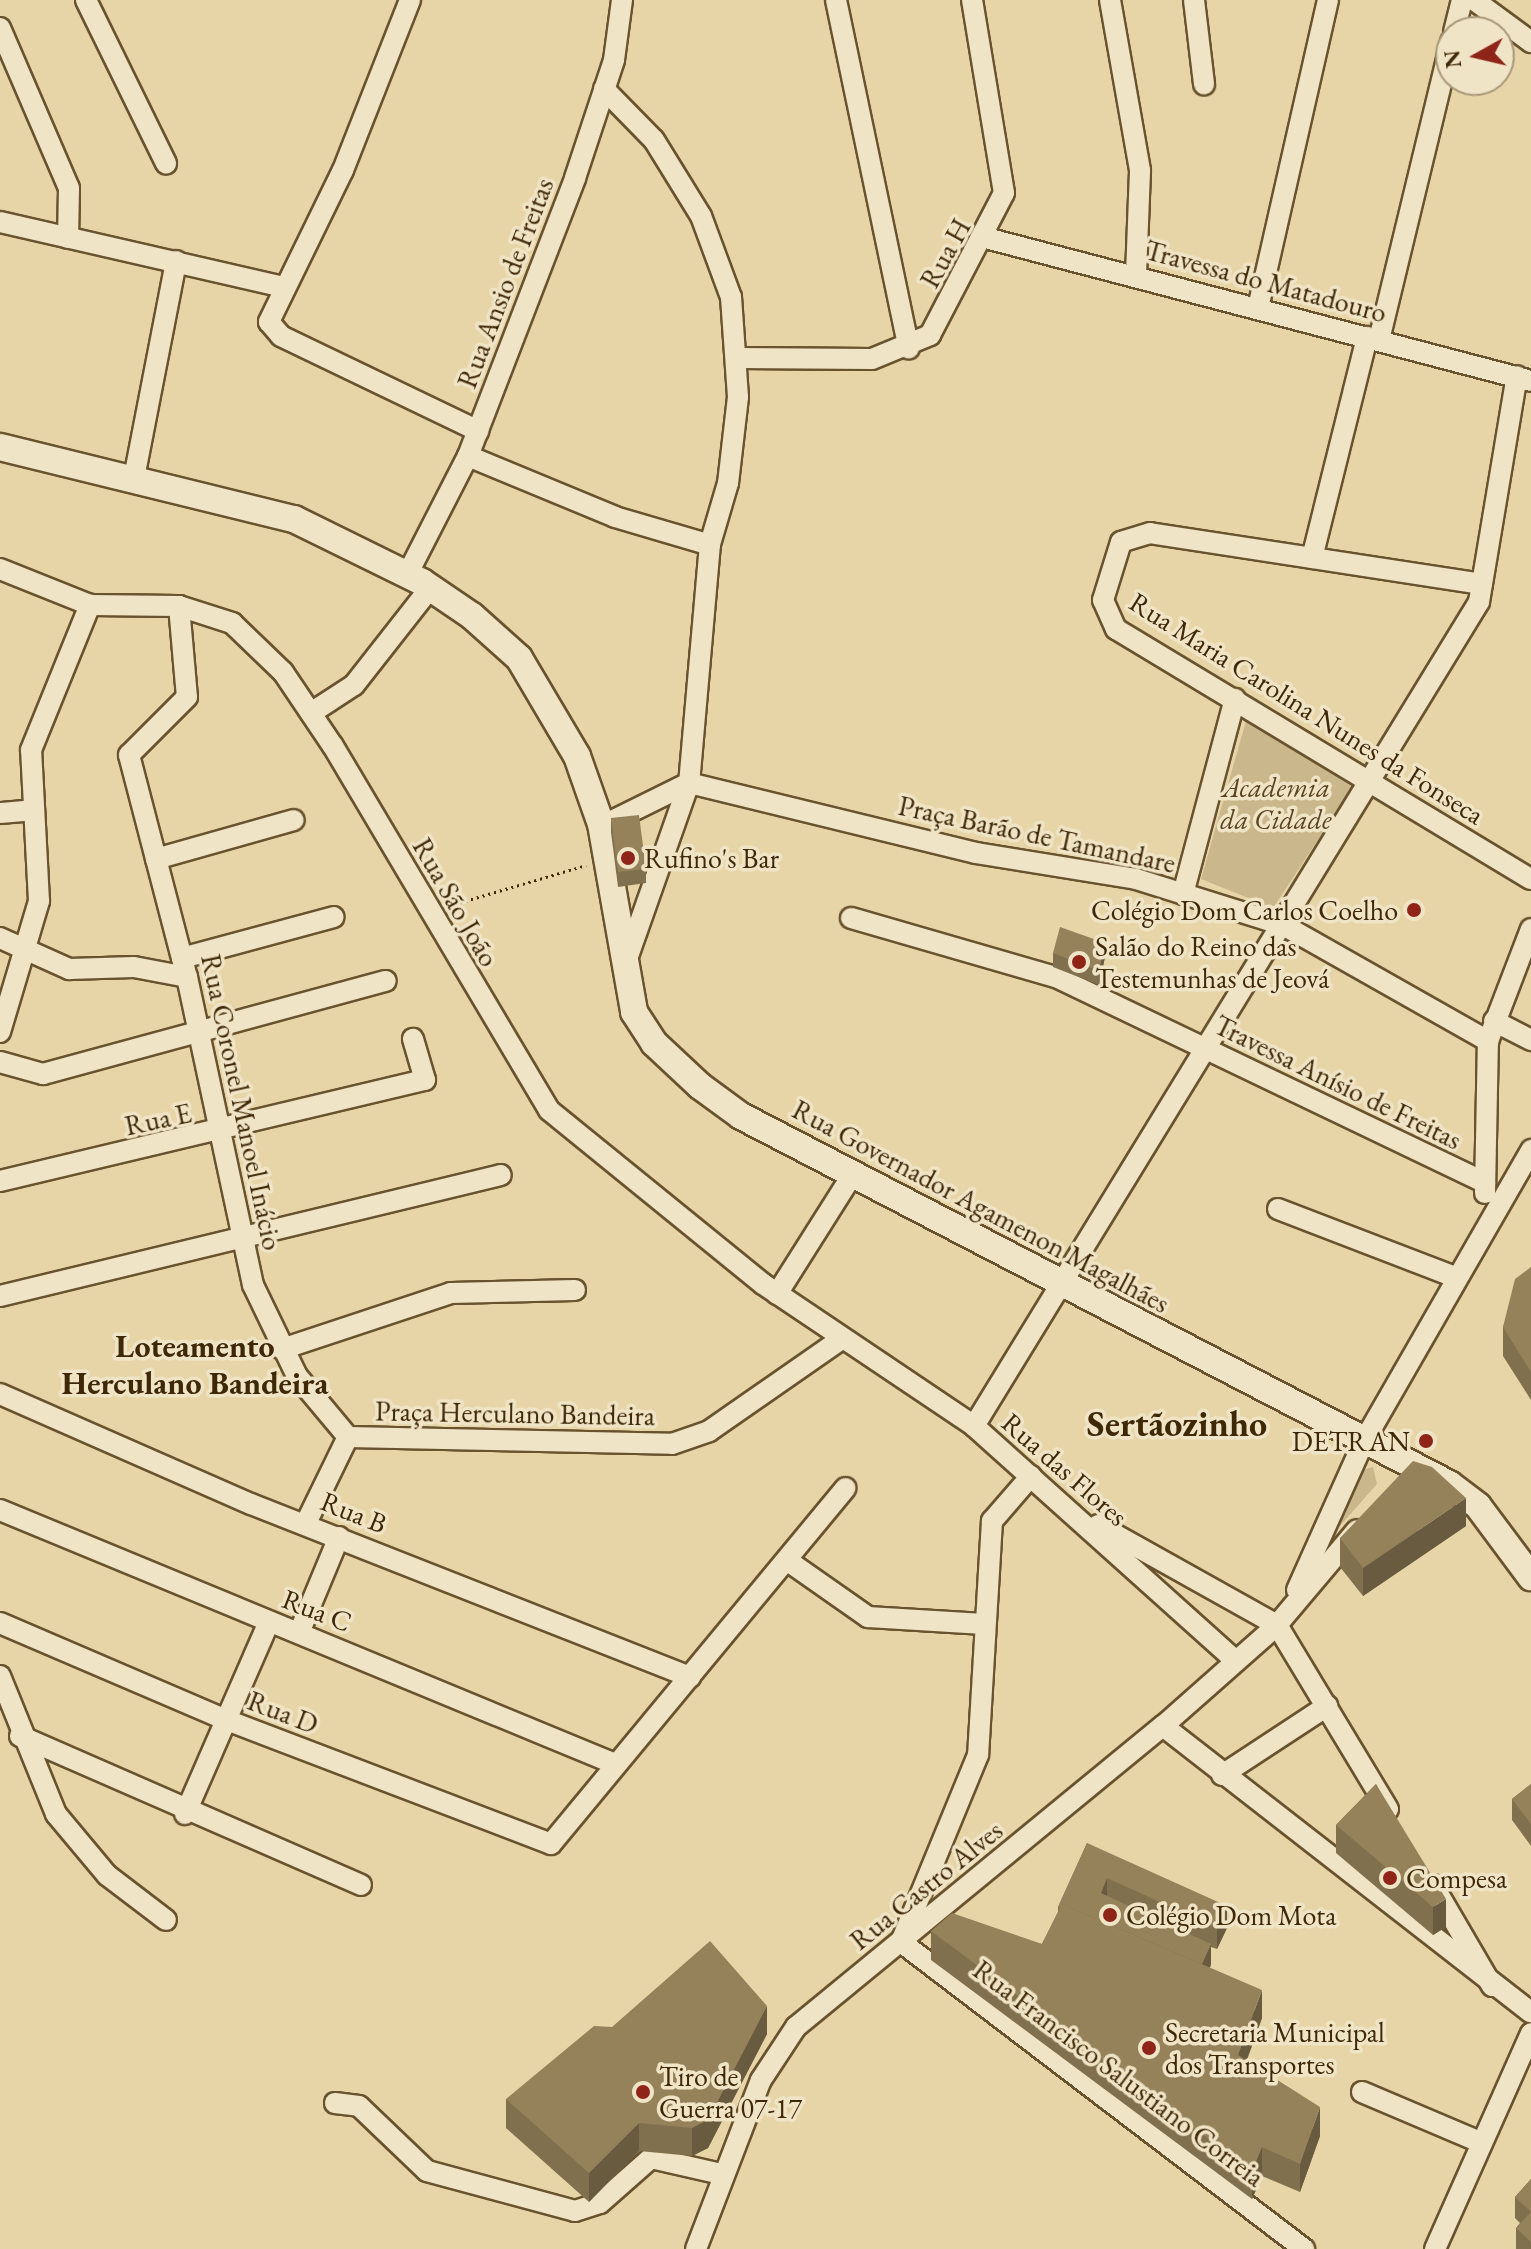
<!DOCTYPE html>
<meta charset="utf-8">
<style>
body{margin:0}
#map{position:relative;width:1531px;height:2249px;overflow:hidden;background:#e7d5a7;font-family:"EB Garamond",serif}
div>[style]{position:absolute}
[style*='--x']{left:calc(var(--x)*1px);top:calc(var(--y)*1px);width:calc(var(--w)*1px);rotate:calc(var(--a)*1deg)}
.green>*{inset:0;background:#cab88c}
.path>*{height:3px;margin-top:-1.5px;transform-origin:0;background:repeating-linear-gradient(90deg,#3f2806 0 2px,transparent 0 6px)}
.roads{filter:drop-shadow(2px 0 #69532e) drop-shadow(-2px 0 #69532e) drop-shadow(0 2px #69532e) drop-shadow(0 -2px #69532e)}
.minor>*{height:20px;margin:-10px;padding:0 10px;transform-origin:10px;border-radius:10px;background:#efe4c6}
.tertiary>*{height:26px;margin:-13px;padding:0 13px;transform-origin:13px;border-radius:13px;background:#efe4c6}
.wall>*{inset:0;background:#81704d}
.shaded-wall>*{inset:0;background:#695b3f}
.building>*{inset:0;background:#96825a}
.dots>*{width:22px;height:22px;translate:-50% -50%;box-sizing:border-box;border:4px solid #efe4c6;border-radius:50%}
span{translate:-50% -50%;white-space:nowrap;text-align:center;line-height:1.15;-webkit-text-stroke:7px #efe4c6;paint-order:stroke}
.street-label{font-size:28px;color:#3f2806}
.park-label{font-size:28px;color:#5b4521;font-style:italic}
.poi-label{font-size:28px;color:#3f2806}
.left{translate:0 -50%;text-align:left}
.right{translate:-100% -50%;text-align:right}
.quarter-label{font-size:32px;color:#3f2806;font-weight:700}
.district-label{font-size:36px;color:#3f2806;font-weight:700}
.north{position:absolute;left:1435px;top:16px;width:80px;height:80px;box-sizing:border-box;background:#efe4c6;border:2px solid #a99979;border-radius:50%;rotate:262deg;font-size:22px;font-weight:700;line-height:32px;text-align:center;color:#3f2806}
.north::after{content:'';display:block;margin:auto;width:28px;height:36px;background:#8f2418;clip-path:polygon(50% 0,100% 100%,50% 72%,0 100%)}
</style>
<div id="map">
<div class="green">
<i style="clip-path:polygon(1246px 721px,1353px 787px,1273px 908px,1201px 879px)"></i>
<i style="clip-path:polygon(1373px 1467px,1377px 1484px,1332px 1535px,1359px 1471px)"></i>
</div>
<div class="path">
<i style="--x:448;--y:906;--w:144;--a:-16.5"></i>
</div>
<div class="roads">
<div class="minor">
<i style="--x:86;--y:0;--w:182;--a:63.9"></i>
<i style="--x:410;--y:0;--w:183;--a:111.5"></i>
<i style="--x:343;--y:170;--w:169;--a:116"></i>
<i style="--x:269;--y:322;--w:18;--a:49"></i>
<i style="--x:281;--y:336;--w:219;--a:25.7"></i>
<i style="--x:836;--y:0;--w:356;--a:78.2"></i>
<i style="--x:1110;--y:0;--w:174;--a:80"></i>
<i style="--x:1140;--y:171;--w:105;--a:92.2"></i>
<i style="--x:1194;--y:0;--w:85;--a:83.2"></i>
<i style="--x:1474;--y:0;--w:71;--a:36.4"></i>
<i style="--x:0;--y:28;--w:174;--a:66.7"></i>
<i style="--x:69;--y:188;--w:50;--a:91.1"></i>
<i style="--x:1454;--y:32;--w:33;--a:-76"></i>
<i style="--x:604;--y:89;--w:71;--a:45.6"></i>
<i style="--x:654;--y:140;--w:89;--a:58.3"></i>
<i style="--x:701;--y:216;--w:86;--a:69.7"></i>
<i style="--x:731;--y:297;--w:100;--a:86"></i>
<i style="--x:738;--y:397;--w:87;--a:96.6"></i>
<i style="--x:728;--y:483;--w:64;--a:106.4"></i>
<i style="--x:710;--y:544;--w:240;--a:95"></i>
<i style="--x:689;--y:783;--w:190;--a:109.4"></i>
<i style="--x:0;--y:222;--w:291;--a:12.9"></i>
<i style="--x:986;--y:238;--w:563;--a:14.7"></i>
<i style="--x:1258;--y:308;--w:316;--a:-77.2"></i>
<i style="--x:1379;--y:340;--w:307;--a:-76.4"></i>
<i style="--x:737;--y:358;--w:135;--a:0.4"></i>
<i style="--x:872;--y:359;--w:63;--a:-22.5"></i>
<i style="--x:930;--y:335;--w:160;--a:-62.5"></i>
<i style="--x:1004;--y:193;--w:196;--a:-99.4"></i>
<i style="--x:468;--y:456;--w:159;--a:22.5"></i>
<i style="--x:615;--y:517;--w:99;--a:16.4"></i>
<i style="--x:134;--y:478;--w:221;--a:-79"></i>
<i style="--x:1312;--y:558;--w:228;--a:-76"></i>
<i style="--x:0;--y:569;--w:97;--a:21.8"></i>
<i style="--x:90;--y:605;--w:89;--a:0.6"></i>
<i style="--x:179;--y:606;--w:56;--a:17.8"></i>
<i style="--x:232;--y:623;--w:71;--a:43.9"></i>
<i style="--x:283;--y:672;--w:89;--a:56"></i>
<i style="--x:333;--y:746;--w:423;--a:59.3"></i>
<i style="--x:549;--y:1110;--w:276;--a:39.1"></i>
<i style="--x:763;--y:1284;--w:254;--a:33.9"></i>
<i style="--x:974;--y:1426;--w:352;--a:41.9"></i>
<i style="--x:407;--y:575;--w:134;--a:-62.9"></i>
<i style="--x:468;--y:456;--w:298;--a:-68.9"></i>
<i style="--x:575;--y:178;--w:124;--a:-71.7"></i>
<i style="--x:614;--y:60;--w:61;--a:-82.4"></i>
<i style="--x:1482;--y:584;--w:336;--a:-171.3"></i>
<i style="--x:1150;--y:533;--w:30;--a:163"></i>
<i style="--x:1121;--y:542;--w:61;--a:107.2"></i>
<i style="--x:1103;--y:600;--w:32;--a:66"></i>
<i style="--x:1116;--y:629;--w:484;--a:31.1"></i>
<i style="--x:179;--y:606;--w:91;--a:85"></i>
<i style="--x:187;--y:697;--w:82;--a:135"></i>
<i style="--x:129;--y:755;--w:229;--a:75.4"></i>
<i style="--x:187;--y:977;--w:315;--a:77.9"></i>
<i style="--x:253;--y:1285;--w:101;--a:64.2"></i>
<i style="--x:297;--y:1376;--w:80;--a:50.1"></i>
<i style="--x:311;--y:713;--w:51;--a:-33.1"></i>
<i style="--x:354;--y:685;--w:123;--a:-51.9"></i>
<i style="--x:0;--y:813;--w:34;--a:-5"></i>
<i style="--x:610;--y:822;--w:88;--a:-26.3"></i>
<i style="--x:689;--y:783;--w:295;--a:13.7"></i>
<i style="--x:976;--y:853;--w:162;--a:9.2"></i>
<i style="--x:1136;--y:879;--w:154;--a:17.4"></i>
<i style="--x:1283;--y:925;--w:236;--a:29.5"></i>
<i style="--x:156;--y:859;--w:143;--a:-15.8"></i>
<i style="--x:1183;--y:894;--w:202;--a:-75.1"></i>
<i style="--x:851;--y:918;--w:213;--a:16.1"></i>
<i style="--x:1056;--y:977;--w:476;--a:25.6"></i>
<i style="--x:0;--y:938;--w:76;--a:24.2"></i>
<i style="--x:69;--y:969;--w:65;--a:-1.8"></i>
<i style="--x:134;--y:967;--w:54;--a:10.7"></i>
<i style="--x:182;--y:958;--w:157;--a:-15.1"></i>
<i style="--x:1494;--y:1021;--w:42;--a:27.2"></i>
<i style="--x:0;--y:1032;--w:137;--a:-73.4"></i>
<i style="--x:39;--y:901;--w:151;--a:-93"></i>
<i style="--x:31;--y:750;--w:157;--a:-67.9"></i>
<i style="--x:0;--y:1062;--w:45;--a:15.6"></i>
<i style="--x:43;--y:1074;--w:355;--a:-15.2"></i>
<i style="--x:0;--y:1181;--w:437;--a:-13.4"></i>
<i style="--x:425;--y:1080;--w:43;--a:-106.3"></i>
<i style="--x:1485;--y:1193;--w:152;--a:-88.9"></i>
<i style="--x:1488;--y:1041;--w:120;--a:-69"></i>
<i style="--x:1278;--y:1209;--w:190;--a:21"></i>
<i style="--x:777;--y:1294;--w:142;--a:-57.7"></i>
<i style="--x:0;--y:1296;--w:515;--a:-13.58"></i>
<i style="--x:282;--y:1349;--w:178;--a:-18.3"></i>
<i style="--x:451;--y:1293;--w:124;--a:-1.4"></i>
<i style="--x:0;--y:1394;--w:274;--a:23.7"></i>
<i style="--x:251;--y:1504;--w:472;--a:21.5"></i>
<i style="--x:974;--y:1426;--w:966;--a:-58.5"></i>
<i style="--x:1479;--y:602;--w:229;--a:-80.5"></i>
<i style="--x:348;--y:1437;--w:324;--a:1.2"></i>
<i style="--x:672;--y:1444;--w:39;--a:-19"></i>
<i style="--x:709;--y:1431;--w:160;--a:-34.8"></i>
<i style="--x:1031;--y:1476;--w:60;--a:130.9"></i>
<i style="--x:992;--y:1521;--w:234;--a:93.4"></i>
<i style="--x:978;--y:1755;--w:202;--a:112.4"></i>
<i style="--x:901;--y:1942;--w:507;--a:37.3"></i>
<i style="--x:0;--y:1510;--w:665;--a:22.44"></i>
<i style="--x:306;--y:1523;--w:96;--a:-64"></i>
<i style="--x:1098;--y:1525;--w:205;--a:29.2"></i>
<i style="--x:1277;--y:1625;--w:215;--a:58.9"></i>
<i style="--x:788;--y:1561;--w:98;--a:35"></i>
<i style="--x:868;--y:1617;--w:116;--a:3.5"></i>
<i style="--x:1297;--y:1590;--w:163;--a:-65.8"></i>
<i style="--x:1364;--y:1441;--w:336;--a:-60.1"></i>
<i style="--x:0;--y:1623;--w:244;--a:23.2"></i>
<i style="--x:224;--y:1719;--w:350;--a:20.9"></i>
<i style="--x:551;--y:1844;--w:462;--a:-50.4"></i>
<i style="--x:299;--y:1633;--w:104;--a:-67.4"></i>
<i style="--x:0;--y:1676;--w:149;--a:67.9"></i>
<i style="--x:56;--y:1814;--w:80;--a:50.1"></i>
<i style="--x:107;--y:1875;--w:74;--a:37.3"></i>
<i style="--x:1163;--y:1726;--w:466;--a:37.9"></i>
<i style="--x:20;--y:1736;--w:372;--a:23.6"></i>
<i style="--x:1222;--y:1775;--w:126;--a:-33.3"></i>
<i style="--x:185;--y:1814;--w:210;--a:-66.4"></i>
<i style="--x:1433;--y:1885;--w:117;--a:59.7"></i>
<i style="--x:1362;--y:2092;--w:130;--a:23"></i>
<i style="--x:335;--y:2103;--w:24;--a:7"></i>
<i style="--x:359;--y:2106;--w:94;--a:43.7"></i>
<i style="--x:427;--y:2171;--w:153;--a:15.1"></i>
<i style="--x:575;--y:2211;--w:26;--a:-18"></i>
<i style="--x:600;--y:2203;--w:68;--a:-41.4"></i>
<i style="--x:651;--y:2158;--w:72;--a:12.9"></i>
<i style="--x:696;--y:2249;--w:181;--a:-69"></i>
<i style="--x:761;--y:2080;--w:64;--a:-56.6"></i>
<i style="--x:796;--y:2027;--w:475;--a:-39.4"></i>
<i style="--x:1163;--y:1726;--w:152;--a:-41.5"></i>
<i style="--x:1277;--y:1625;--w:124;--a:-49.9"></i>
<i style="--x:1435;--y:2249;--w:236;--a:-66"></i>
</div>
<div class="tertiary">
<i style="--x:0;--y:447;--w:303;--a:13.8"></i>
<i style="--x:294;--y:519;--w:143;--a:26.2"></i>
<i style="--x:422;--y:582;--w:60;--a:34.2"></i>
<i style="--x:472;--y:616;--w:63;--a:41.8"></i>
<i style="--x:519;--y:658;--w:114;--a:59.4"></i>
<i style="--x:577;--y:756;--w:72;--a:70.6"></i>
<i style="--x:601;--y:824;--w:191;--a:80"></i>
<i style="--x:634;--y:1012;--w:37;--a:57"></i>
<i style="--x:654;--y:1043;--w:63;--a:43.1"></i>
<i style="--x:700;--y:1086;--w:51;--a:36.2"></i>
<i style="--x:741;--y:1116;--w:798;--a:27.46"></i>
<i style="--x:1449;--y:1484;--w:36;--a:37"></i>
<i style="--x:1478;--y:1506;--w:89;--a:53.3"></i>
</div>
</div>
<div class="wall">
<i style="clip-path:polygon(611px 818px,646px 869px,646px 883px,618px 887px,611px 832px)"></i>
<i style="clip-path:polygon(1053px 953px,1105px 957px,1099px 985px,1053px 967px)"></i>
<i style="clip-path:polygon(1531px 1267px,1531px 1400px,1503px 1356px,1503px 1327px)"></i>
<i style="clip-path:polygon(1466px 1526px,1363px 1596px,1340px 1567px,1340px 1538px)"></i>
<i style="clip-path:polygon(1376px 1784px,1446px 1927px,1433px 1935px,1336px 1853px,1336px 1825px)"></i>
<i style="clip-path:polygon(1531px 1784px,1531px 1846px,1512px 1820px,1512px 1799px)"></i>
<i style="clip-path:polygon(1087px 1843px,1227px 1928px,1217px 1949px,1211px 1947px,1210px 1968px,1262px 2018px,1247px 2060px,1320px 2136px,1300px 2192px,1262px 2176px,1252px 2199px,931px 1960px,931px 1931px,1042px 1944px,1058px 1912px,1058px 1907px)"></i>
<i style="clip-path:polygon(767px 2034px,708px 2148px,692px 2156px,639px 2151px,589px 2202px,506px 2128px,506px 2099px)"></i>
<i style="clip-path:polygon(1531px 2179px,1531px 2249px,1516px 2249px,1516px 2228px,1520px 2223px,1515px 2218px,1515px 2197px)"></i>
</div>
<div class="shaded-wall">
<i style="clip-path:polygon(1105px 943px,1105px 957px,1099px 985px,1099px 971px)"></i>
<i style="clip-path:polygon(1466px 1498px,1466px 1526px,1363px 1596px,1363px 1568px)"></i>
<i style="clip-path:polygon(1107px 1878px,1107px 1900px,1101px 1893px)"></i>
<i style="clip-path:polygon(1446px 1899px,1446px 1927px,1433px 1935px,1433px 1907px)"></i>
<i style="clip-path:polygon(1227px 1906px,1227px 1928px,1217px 1949px,1217px 1928px)"></i>
<i style="clip-path:polygon(1211px 1944px,1211px 1965px,1199px 1993px,1199px 1971px)"></i>
<i style="clip-path:polygon(1262px 1990px,1262px 2018px,1238px 2083px,1238px 2055px)"></i>
<i style="clip-path:polygon(767px 2006px,767px 2034px,708px 2148px,692px 2156px,692px 2128px)"></i>
<i style="clip-path:polygon(1320px 2107px,1320px 2136px,1300px 2192px,1300px 2164px)"></i>
<i style="clip-path:polygon(639px 2123px,639px 2151px,589px 2202px,589px 2173px)"></i>
<i style="clip-path:polygon(1262px 2147px,1262px 2176px,1252px 2199px,1252px 2171px)"></i>
</div>
<div class="building">
<i style="clip-path:polygon(639px 815px,646px 869px,618px 872px,611px 818px)"></i>
<i style="clip-path:polygon(1060px 927px,1105px 943px,1099px 971px,1053px 953px)"></i>
<i style="clip-path:polygon(1531px 1267px,1531px 1372px,1503px 1327px,1515px 1279px)"></i>
<i style="clip-path:polygon(1413px 1461px,1432px 1467px,1466px 1498px,1363px 1568px,1340px 1538px)"></i>
<i style="clip-path:polygon(1376px 1784px,1446px 1899px,1433px 1907px,1336px 1825px)"></i>
<i style="clip-path:polygon(1531px 1784px,1531px 1824px,1512px 1799px)"></i>
<i style="clip-path:polygon(1087px 1843px,1227px 1906px,1217px 1928px,1107px 1878px,1101px 1893px,1211px 1944px,1202px 1964px,1062px 1904px,1060px 1908px,1058px 1907px)"></i>
<i style="clip-path:polygon(1062px 1904px,1262px 1990px,1238px 2055px,1320px 2107px,1300px 2164px,1262px 2147px,1252px 2171px,931px 1931px,952px 1913px,1042px 1944px)"></i>
<i style="clip-path:polygon(710px 1941px,767px 2006px,708px 2120px,692px 2128px,639px 2123px,589px 2173px,506px 2099px,594px 2026px,612px 2027px)"></i>
<i style="clip-path:polygon(1531px 2179px,1531px 2242px,1516px 2228px,1531px 2212px,1515px 2197px)"></i>
</div>
<div class="dots">
<i style="left:628px;top:858px;background:#8f2418"></i>
<i style="left:1414px;top:910px;background:#8f2418"></i>
<i style="left:1079px;top:962px;background:#8f2418"></i>
<i style="left:1426px;top:1441px;background:#8f2418"></i>
<i style="left:1390px;top:1878px;background:#8f2418"></i>
<i style="left:1110px;top:1915px;background:#8f2418"></i>
<i style="left:1149px;top:2048px;background:#8f2418"></i>
<i style="left:643px;top:2092px;background:#8f2418"></i>
</div>
<div class="street-label">
<span style="left:945px;top:253px;rotate:-61deg">Rua H</span>
<span style="left:1266px;top:281px;rotate:15deg">Travessa do Matadouro</span>
<span style="left:505px;top:283px;rotate:-69deg">Rua Ansio de Freitas</span>
<span style="left:1307px;top:708px;rotate:32deg">Rua Maria Carolina Nunes da Fonseca</span>
<span style="left:1037px;top:834px;rotate:12deg">Praça Barão de Tamandare</span>
<span style="left:456px;top:902px;rotate:60deg">Rua São João</span>
<span style="left:1338px;top:1082px;rotate:26deg">Travessa Anísio de Freitas</span>
<span style="left:242px;top:1102px;rotate:78deg">Rua Coronel Manoel Inácio</span>
<span style="left:158px;top:1119px;rotate:-12deg">Rua E</span>
<span style="left:981px;top:1206px;rotate:28deg">Rua Governador Agamenon Magalhães</span>
<span style="left:515px;top:1413px;rotate:1deg">Praça Herculano Bandeira</span>
<span style="left:1065px;top:1469px;rotate:41deg">Rua das Flores</span>
<span style="left:354px;top:1512px;rotate:22deg">Rua B</span>
<span style="left:317px;top:1610px;rotate:21deg">Rua C</span>
<span style="left:283px;top:1712px;rotate:21deg">Rua D</span>
<span style="left:926px;top:1885px;rotate:-39deg">Rua Castro Alves</span>
<span style="left:1119px;top:2073px;rotate:37deg">Rua Francisco Salustiano Correia</span>
</div>
<div class="park-label">
<span style="left:1276px;top:803px">Academia<br>da Cidade</span>
</div>
<div class="poi-label">
<span class="left" style="left:644px;top:858px">Rufino's Bar</span>
<span class="right" style="left:1398px;top:910px">Colégio Dom Carlos Coelho</span>
<span class="left" style="left:1095px;top:962px">Salão do Reino das<br>Testemunhas de Jeová</span>
<span class="right" style="left:1410px;top:1441px">DETRAN</span>
<span class="left" style="left:1406px;top:1878px">Compesa</span>
<span class="left" style="left:1126px;top:1915px">Colégio Dom Mota</span>
<span class="left" style="left:1165px;top:2048px">Secretaria Municipal<br>dos Transportes</span>
<span class="left" style="left:659px;top:2092px">Tiro de<br>Guerra 07-17</span>
</div>
<div class="quarter-label">
<span style="left:195px;top:1365px">Loteamento<br>Herculano Bandeira</span>
</div>
<div class="district-label">
<span style="left:1177px;top:1424px">Sertãozinho</span>
</div>
<div class="north">N</div>
</div>
